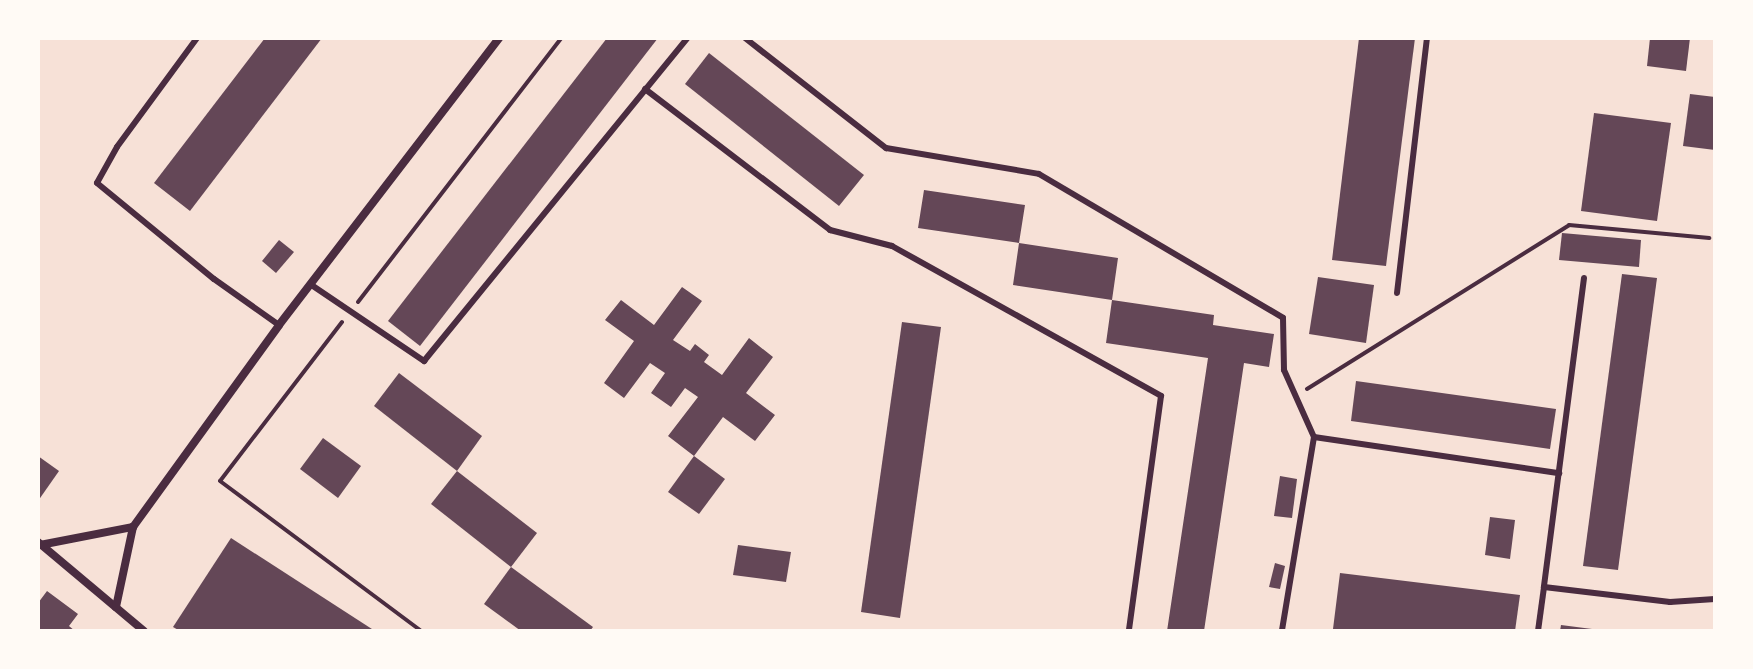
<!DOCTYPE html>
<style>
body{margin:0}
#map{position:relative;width:1753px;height:669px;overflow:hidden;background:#f7e1d7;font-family:"Fira Sans",sans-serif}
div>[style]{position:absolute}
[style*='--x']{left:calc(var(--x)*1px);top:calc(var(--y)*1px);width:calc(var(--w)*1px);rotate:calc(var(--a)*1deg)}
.building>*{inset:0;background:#644757}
.path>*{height:4px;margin:-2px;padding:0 2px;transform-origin:2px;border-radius:2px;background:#4a2c40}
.service>*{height:6px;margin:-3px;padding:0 3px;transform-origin:3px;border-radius:3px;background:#4a2c40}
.minor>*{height:8px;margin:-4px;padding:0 4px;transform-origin:4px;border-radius:4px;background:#4a2c40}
span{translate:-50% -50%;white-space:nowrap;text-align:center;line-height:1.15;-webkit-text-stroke:7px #fffaf5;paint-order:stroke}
.frame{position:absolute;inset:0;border:40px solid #fffaf5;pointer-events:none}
</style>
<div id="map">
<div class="building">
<i style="clip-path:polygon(265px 38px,322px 38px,190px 211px,154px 183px)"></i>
<i style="clip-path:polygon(607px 38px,658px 38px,420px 346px,388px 321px)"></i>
<i style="clip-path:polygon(1359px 38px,1415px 38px,1386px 266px,1332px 260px)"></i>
<i style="clip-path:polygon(1650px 38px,1690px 38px,1686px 71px,1647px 66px)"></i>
<i style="clip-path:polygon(709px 53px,864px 175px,839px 206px,685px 84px)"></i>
<i style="clip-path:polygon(1690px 94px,1715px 97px,1715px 150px,1683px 146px)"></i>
<i style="clip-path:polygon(1594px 113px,1671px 123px,1657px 221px,1581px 211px)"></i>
<i style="clip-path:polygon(924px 190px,1025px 205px,1019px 243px,1118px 258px,1112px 300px,1013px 285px,1019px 243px,918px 228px)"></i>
<i style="clip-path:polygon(1562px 233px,1641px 240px,1639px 267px,1559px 260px)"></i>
<i style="clip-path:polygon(279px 240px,294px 252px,276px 273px,262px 261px)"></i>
<i style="clip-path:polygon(1622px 274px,1657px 278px,1618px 570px,1583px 566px)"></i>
<i style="clip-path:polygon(1318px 277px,1374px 285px,1366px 343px,1309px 334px)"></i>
<i style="clip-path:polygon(682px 287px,702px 301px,673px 340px,690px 351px,695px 344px,709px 355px,704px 362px,722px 375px,749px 338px,773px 357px,746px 393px,775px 415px,755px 441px,723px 417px,694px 456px,668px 436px,698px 397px,685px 388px,671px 407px,651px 393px,665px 373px,650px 363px,624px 398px,604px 383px,634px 341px,605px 320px,621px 300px,654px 325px)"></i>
<i style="clip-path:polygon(1112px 300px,1214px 315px,1213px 325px,1274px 334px,1269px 367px,1244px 363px,1204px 631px,1167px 631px,1208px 358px,1106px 343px)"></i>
<i style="clip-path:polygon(902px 322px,941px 327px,900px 618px,861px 612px)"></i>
<i style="clip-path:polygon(399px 373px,482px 436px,457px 471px,374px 406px)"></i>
<i style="clip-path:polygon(1356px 381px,1556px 409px,1550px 449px,1351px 421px)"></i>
<i style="clip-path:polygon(323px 438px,361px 466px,338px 498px,300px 469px)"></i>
<i style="clip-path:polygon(38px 456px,59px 471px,38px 501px)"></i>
<i style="clip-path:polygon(694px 456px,725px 479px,699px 514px,668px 492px)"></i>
<i style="clip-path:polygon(457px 471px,537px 533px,511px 567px,431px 504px)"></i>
<i style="clip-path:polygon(1280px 476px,1297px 479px,1292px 518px,1274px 516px)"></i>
<i style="clip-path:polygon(1490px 517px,1515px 520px,1510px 559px,1485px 555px)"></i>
<i style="clip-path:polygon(231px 538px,375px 631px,180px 631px,173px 627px)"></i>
<i style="clip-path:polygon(738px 545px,791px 552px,786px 582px,733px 575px)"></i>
<i style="clip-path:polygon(1275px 563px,1285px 566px,1280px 589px,1269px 587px)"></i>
<i style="clip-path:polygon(511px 567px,593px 627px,590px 631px,521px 631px,484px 604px)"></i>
<i style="clip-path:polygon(1340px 573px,1520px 595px,1515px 631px,1333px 629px)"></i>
<i style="clip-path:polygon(47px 591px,78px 614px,69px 626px,75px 631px,38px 630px,38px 603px)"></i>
<i style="clip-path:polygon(1561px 625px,1592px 629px,1592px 631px,1560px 631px)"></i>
</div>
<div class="path">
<i style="--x:358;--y:302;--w:333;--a:-52.4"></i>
<i style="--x:342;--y:322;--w:200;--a:127.5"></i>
<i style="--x:220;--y:481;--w:251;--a:36.7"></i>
<i style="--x:1307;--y:389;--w:309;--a:-32"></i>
<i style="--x:1569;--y:225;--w:141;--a:5.3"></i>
</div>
<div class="service">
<i style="--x:197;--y:38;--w:135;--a:126.3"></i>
<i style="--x:117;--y:147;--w:41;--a:119.1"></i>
<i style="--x:97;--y:183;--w:151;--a:39.4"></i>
<i style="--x:214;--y:279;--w:80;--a:35.3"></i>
<i style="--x:745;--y:38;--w:179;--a:38"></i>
<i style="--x:886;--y:148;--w:155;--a:9.6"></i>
<i style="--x:1039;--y:174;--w:283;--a:30.5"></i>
<i style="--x:1283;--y:318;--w:52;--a:88.9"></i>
<i style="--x:1284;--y:370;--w:73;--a:65.9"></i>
<i style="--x:1314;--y:437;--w:197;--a:99.4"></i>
<i style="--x:645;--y:89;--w:233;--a:37.3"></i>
<i style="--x:830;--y:230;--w:64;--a:14.5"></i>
<i style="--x:892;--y:246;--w:308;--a:29.1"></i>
<i style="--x:1161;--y:396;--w:237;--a:97.8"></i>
<i style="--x:1584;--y:278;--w:312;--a:97.4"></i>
<i style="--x:1544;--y:587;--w:127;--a:6.8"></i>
<i style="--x:1670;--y:602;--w:45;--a:-3.8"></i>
<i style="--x:310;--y:284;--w:138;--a:34"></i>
<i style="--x:424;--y:361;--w:417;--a:-50.8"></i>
<i style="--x:1397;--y:293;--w:257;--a:-83.3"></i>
<i style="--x:1314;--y:437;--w:248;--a:8.4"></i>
<i style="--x:1538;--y:631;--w:44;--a:-82.2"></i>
</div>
<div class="minor">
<i style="--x:38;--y:542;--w:138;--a:40"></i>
<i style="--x:40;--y:545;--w:95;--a:-11"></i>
<i style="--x:116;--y:607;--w:82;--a:-78"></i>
<i style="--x:133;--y:527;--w:249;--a:-54.1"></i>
<i style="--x:279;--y:325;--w:362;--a:-52.5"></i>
</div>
<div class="frame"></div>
</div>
